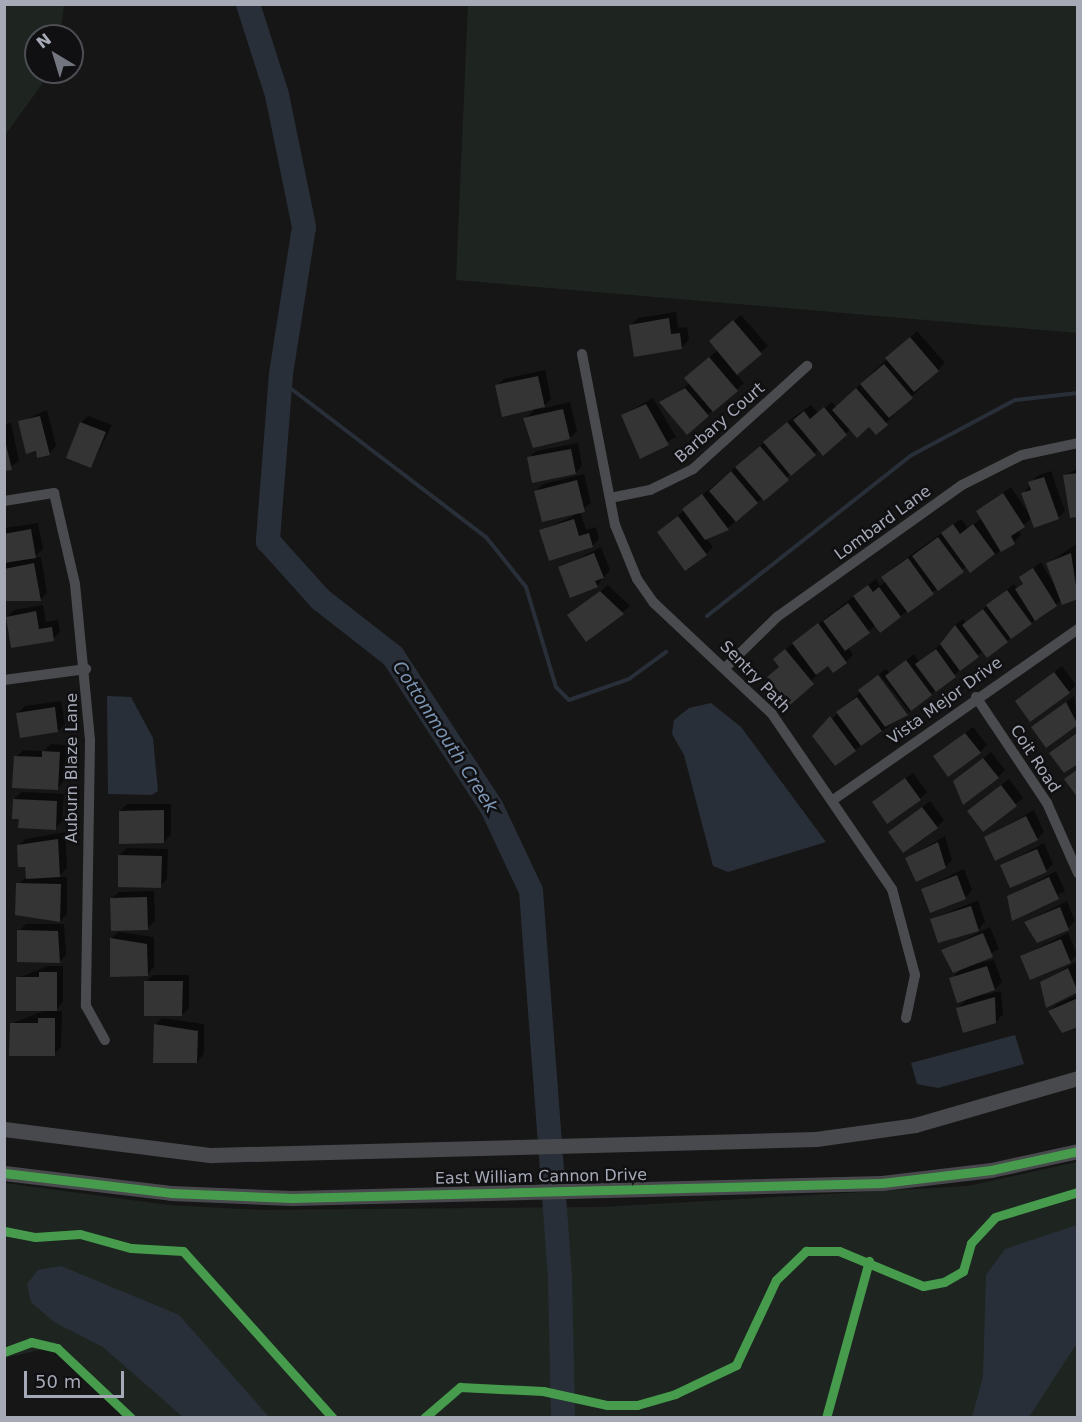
<!DOCTYPE html>
<style>
body{margin:0}
#map{position:relative;width:1082px;height:1422px;overflow:hidden;background:#161616;font-family:"DejaVu Sans",sans-serif}
div>[style]{position:absolute}
[style*='--x']{left:calc(var(--x)*1px);top:calc(var(--y)*1px);width:calc(var(--w)*1px);rotate:calc(var(--a)*1deg)}
.green>*{inset:0;background:#1e2520}
.water>*{inset:0;background:#292f38}
.shadow>*{inset:0;background:#0007}
.stream>*{height:4px;margin:-2px;padding:0 2px;transform-origin:2px;border-radius:2px;background:#292f38}
.river>*{height:24px;margin:-12px;padding:0 12px;transform-origin:12px;border-radius:12px;background:#292f38}
.building>*{inset:0;background:#343435}
.street>*{height:10px;margin:-5px;padding:0 5px;transform-origin:5px;border-radius:5px;background:#4a4b4f}
.secondary>*{height:15px;margin:-7.5px;padding:0 7.5px;transform-origin:7.5px;border-radius:7.5px;background:#48494d}
.cycleway>*{height:9px;margin:-4.5px;padding:0 4.5px;transform-origin:4.5px;border-radius:4.5px;background:#469c4c}
span{translate:-50% -50%;white-space:nowrap;text-align:center;line-height:1.15;-webkit-text-stroke:5px #101012;paint-order:stroke}
.street-label{font-size:16px;color:#a6aab7}
.water-label{font-size:18px;color:#7c95b3;font-style:italic}
.frame{position:absolute;inset:0;border:6px solid #a6aab7;pointer-events:none}
.north{position:absolute;left:24px;top:24px;width:60px;height:60px;box-sizing:border-box;background:#101012;border:2px solid #4c4e54;border-radius:50%;rotate:322deg;font-size:16px;font-weight:700;line-height:24px;text-align:center;color:#a6aab7}
.north::after{content:'';display:block;margin:auto;width:21px;height:27px;background:#74767f;clip-path:polygon(50% 0,100% 100%,50% 72%,0 100%)}
.scale{position:absolute;left:24px;top:1371px;width:100px;height:27px;box-sizing:border-box;border:3px solid #a6aab7;border-top:0;padding-left:8px;font-size:18px;line-height:21px;white-space:nowrap;color:#a6aab7;-webkit-text-stroke:4px #101012;paint-order:stroke}
</style>
<div id="map">
<div class="green">
<i style="clip-path:polygon(5px 4px,64px 5px,60px 36px,36px 36px,36px 72px,51px 72px,5px 135px)"></i>
<i style="clip-path:polygon(468px 5px,1077px 5px,1077px 333px,456px 280px)"></i>
<i style="clip-path:polygon(1077px 1162px,1077px 1417px,123px 1417px,64px 1356px,44px 1349px,5px 1358px,5px 1183px,168px 1205px,261px 1210px,602px 1207px,968px 1186px)"></i>
</div>
<div class="water">
<i style="clip-path:polygon(107px 696px,131px 697px,153px 738px,158px 791px,152px 795px,108px 794px)"></i>
<i style="clip-path:polygon(711px 703px,741px 727px,826px 842px,728px 872px,713px 866px,684px 755px,672px 734px,674px 720px,689px 708px)"></i>
<i style="clip-path:polygon(1015px 1035px,1024px 1064px,938px 1088px,917px 1084px,911px 1063px)"></i>
<i style="clip-path:polygon(1077px 1225px,1077px 1343px,1029px 1417px,972px 1417px,983px 1377px,986px 1275px,1005px 1249px)"></i>
<i style="clip-path:polygon(61px 1266px,179px 1315px,269px 1417px,183px 1417px,103px 1347px,54px 1322px,31px 1302px,27px 1284px,38px 1270px)"></i>
</div>
<div class="shadow">
<i style="clip-path:polygon(676px 312px,678px 328px,687px 327px,689px 340px,682px 347px,631px 325px,638px 318px)"></i>
<i style="clip-path:polygon(741px 315px,768px 346px,736px 374px,744px 383px,687px 433px,661px 403px,690px 383px,693px 371px,718px 350px,718px 334px)"></i>
<i style="clip-path:polygon(917px 331px,945px 363px,876px 433px,869px 425px,851px 429px,823px 453px,819px 449px,728px 528px,706px 538px,713px 547px,706px 554px,659px 532px,795px 416px,811px 405px,818px 413px,832px 402px,836px 407px)"></i>
<i style="clip-path:polygon(545px 370px,551px 399px,541px 409px,570px 402px,577px 431px,570px 438px,525px 419px,536px 408px,497px 386px,504px 379px)"></i>
<i style="clip-path:polygon(653px 398px,676px 437px,641px 457px,622px 415px)"></i>
<i style="clip-path:polygon(47px 410px,56px 446px,49px 453px,27px 452px,20px 422px)"></i>
<i style="clip-path:polygon(88px 416px,112px 425px,91px 467px,81px 423px)"></i>
<i style="clip-path:polygon(11px 423px,19px 461px,4px 471px,4px 424px)"></i>
<i style="clip-path:polygon(578px 443px,582px 466px,575px 473px,529px 458px,536px 451px)"></i>
<i style="clip-path:polygon(1078px 468px,1078px 515px,1065px 476px)"></i>
<i style="clip-path:polygon(1051px 471px,1065px 511px,1058px 518px,1032px 518px,1018px 530px,1021px 535px,1014px 542px,970px 571px,967px 566px,881px 631px,876px 625px,848px 647px,853px 655px,846px 662px,834px 671px,828px 664px,790px 702px,782px 652px,876px 579px,880px 586px,886px 581px,890px 570px,961px 519px,968px 528px,982px 518px,977px 511px,1011px 487px,1031px 517px,1023px 494px,1037px 476px)"></i>
<i style="clip-path:polygon(584px 474px,591px 503px,580px 511px,586px 530px,596px 527px,599px 539px,592px 546px,541px 531px,575px 515px,536px 491px,543px 484px)"></i>
<i style="clip-path:polygon(38px 523px,43px 549px,33px 558px,41px 557px,47px 593px,40px 600px,4px 601px,4px 528px)"></i>
<i style="clip-path:polygon(1078px 543px,1078px 597px,1062px 600px,1007px 641px,983px 651px,909px 712px,879px 674px,886px 669px,890px 674px,914px 654px,919px 662px,950px 636px,954px 626px,963px 619px,966px 623px,1014px 584px,1018px 589px,1024px 583px,1021px 578px,1041px 562px,1053px 583px,1048px 563px)"></i>
<i style="clip-path:polygon(601px 547px,610px 570px,597px 586px,560px 568px)"></i>
<i style="clip-path:polygon(608px 585px,630px 606px,586px 640px,569px 615px)"></i>
<i style="clip-path:polygon(43px 605px,46px 622px,58px 620px,60px 632px,53px 639px,7px 617px,14px 610px)"></i>
<i style="clip-path:polygon(1062px 666px,1076px 685px,1069px 692px,1017px 701px)"></i>
<i style="clip-path:polygon(877px 676px,908px 713px,855px 750px,814px 736px)"></i>
<i style="clip-path:polygon(1074px 696px,1078px 723px,1047px 746px,1033px 727px)"></i>
<i style="clip-path:polygon(61px 701px,65px 724px,58px 731px,18px 713px,25px 706px)"></i>
<i style="clip-path:polygon(973px 727px,987px 745px,980px 752px,935px 756px)"></i>
<i style="clip-path:polygon(1078px 731px,1078px 762px,1051px 753px,1058px 746px)"></i>
<i style="clip-path:polygon(51px 744px,66px 745px,64px 781px,57px 789px,16px 757px,23px 750px,44px 751px)"></i>
<i style="clip-path:polygon(991px 752px,1005px 770px,998px 777px,955px 781px)"></i>
<i style="clip-path:polygon(913px 773px,927px 792px,920px 799px,874px 802px)"></i>
<i style="clip-path:polygon(1009px 779px,1023px 798px,983px 829px,969px 811px)"></i>
<i style="clip-path:polygon(22px 792px,64px 794px,62px 821px,55px 828px,20px 818px,14px 799px)"></i>
<i style="clip-path:polygon(930px 801px,944px 820px,937px 827px,890px 832px)"></i>
<i style="clip-path:polygon(127px 804px,171px 804px,171px 835px,164px 842px,120px 811px)"></i>
<i style="clip-path:polygon(1034px 810px,1044px 832px,1037px 839px,986px 837px)"></i>
<i style="clip-path:polygon(65px 832px,67px 868px,58px 877px,67px 877px,67px 914px,60px 921px,45px 920px,18px 884px,27px 877px,18px 846px,26px 839px)"></i>
<i style="clip-path:polygon(945px 836px,952px 860px,945px 867px,907px 858px)"></i>
<i style="clip-path:polygon(1044px 843px,1053px 864px,1046px 871px,1002px 865px)"></i>
<i style="clip-path:polygon(127px 848px,168px 849px,167px 879px,160px 886px,120px 855px)"></i>
<i style="clip-path:polygon(964px 869px,972px 890px,965px 898px,922px 889px)"></i>
<i style="clip-path:polygon(1056px 871px,1065px 891px,1013px 919px,1009px 896px)"></i>
<i style="clip-path:polygon(154px 891px,155px 921px,147px 928px,111px 899px,119px 892px)"></i>
<i style="clip-path:polygon(978px 900px,985px 922px,977px 931px,932px 919px)"></i>
<i style="clip-path:polygon(1067px 901px,1075px 921px,1068px 928px,1026px 922px)"></i>
<i style="clip-path:polygon(26px 924px,64px 924px,66px 955px,59px 962px,19px 931px)"></i>
<i style="clip-path:polygon(990px 927px,999px 949px,970px 965px,994px 960px,1002px 982px,995px 989px,951px 979px,961px 969px,943px 950px)"></i>
<i style="clip-path:polygon(118px 932px,154px 937px,154px 967px,147px 975px,111px 939px)"></i>
<i style="clip-path:polygon(1068px 933px,1077px 954px,1070px 962px,1022px 956px)"></i>
<i style="clip-path:polygon(1076px 962px,1078px 990px,1047px 1006px,1042px 982px)"></i>
<i style="clip-path:polygon(48px 966px,63px 966px,63px 1002px,55px 1011px,62px 1011px,61px 1047px,54px 1055px,11px 1024px,48px 1009px,18px 978px)"></i>
<i style="clip-path:polygon(153px 975px,189px 975px,189px 1008px,182px 1015px,146px 982px)"></i>
<i style="clip-path:polygon(1001px 991px,1003px 1014px,996px 1022px,957px 1009px,968px 998px)"></i>
<i style="clip-path:polygon(1078px 995px,1078px 1026px,1050px 1011px,1057px 1004px)"></i>
<i style="clip-path:polygon(162px 1018px,204px 1024px,204px 1054px,197px 1062px,155px 1025px)"></i>
</div>
<div class="stream">
<i style="--x:281;--y:381;--w:258;--a:37.3"></i>
<i style="--x:486;--y:537;--w:64;--a:51.3"></i>
<i style="--x:526;--y:587;--w:104;--a:73.3"></i>
<i style="--x:556;--y:687;--w:18;--a:45"></i>
<i style="--x:569;--y:700;--w:64;--a:-19.3"></i>
<i style="--x:629;--y:679;--w:46;--a:-36.1"></i>
<i style="--x:707;--y:616;--w:258;--a:-38.2"></i>
<i style="--x:910;--y:456;--w:119;--a:-28.1"></i>
<i style="--x:1015;--y:400;--w:63;--a:-6.3"></i>
</div>
<div class="river">
<i style="--x:248;--y:4;--w:96;--a:72.3"></i>
<i style="--x:277;--y:95;--w:135;--a:78.4"></i>
<i style="--x:304;--y:227;--w:149;--a:98.9"></i>
<i style="--x:281;--y:374;--w:168;--a:94.5"></i>
<i style="--x:268;--y:541;--w:78;--a:48.1"></i>
<i style="--x:320;--y:599;--w:93;--a:38"></i>
<i style="--x:393;--y:656;--w:181;--a:56.9"></i>
<i style="--x:492;--y:808;--w:92;--a:64.8"></i>
<i style="--x:531;--y:891;--w:391;--a:85.7"></i>
<i style="--x:560;--y:1281;--w:137;--a:88.7"></i>
</div>
<div class="building">
<i style="clip-path:polygon(669px 318px,671px 334px,680px 333px,682px 349px,634px 357px,629px 325px)"></i>
<i style="clip-path:polygon(733px 320px,762px 354px,737px 375px,709px 341px)"></i>
<i style="clip-path:polygon(910px 337px,939px 371px,914px 392px,885px 358px)"></i>
<i style="clip-path:polygon(709px 357px,738px 391px,713px 412px,684px 378px)"></i>
<i style="clip-path:polygon(884px 364px,913px 398px,889px 418px,860px 384px)"></i>
<i style="clip-path:polygon(538px 376px,545px 407px,502px 417px,495px 385px)"></i>
<i style="clip-path:polygon(685px 388px,709px 416px,687px 435px,659px 402px)"></i>
<i style="clip-path:polygon(856px 388px,888px 425px,876px 435px,869px 427px,857px 438px,832px 410px)"></i>
<i style="clip-path:polygon(646px 404px,669px 445px,640px 459px,621px 415px)"></i>
<i style="clip-path:polygon(824px 407px,847px 435px,823px 456px,793px 420px,804px 411px,810px 419px)"></i>
<i style="clip-path:polygon(563px 409px,570px 439px,533px 448px,523px 418px)"></i>
<i style="clip-path:polygon(40px 416px,50px 455px,37px 458px,36px 451px,26px 454px,18px 421px)"></i>
<i style="clip-path:polygon(80px 422px,106px 432px,91px 468px,66px 458px)"></i>
<i style="clip-path:polygon(787px 422px,816px 455px,791px 476px,763px 442px)"></i>
<i style="clip-path:polygon(4px 436px,12px 470px,4px 471px)"></i>
<i style="clip-path:polygon(760px 446px,789px 480px,764px 501px,735px 467px)"></i>
<i style="clip-path:polygon(571px 449px,576px 474px,532px 483px,527px 457px)"></i>
<i style="clip-path:polygon(731px 471px,758px 503px,736px 522px,709px 491px)"></i>
<i style="clip-path:polygon(1078px 473px,1078px 517px,1070px 518px,1063px 475px)"></i>
<i style="clip-path:polygon(1044px 477px,1059px 519px,1034px 528px,1021px 493px,1031px 490px,1028px 482px)"></i>
<i style="clip-path:polygon(577px 480px,585px 512px,542px 522px,534px 491px)"></i>
<i style="clip-path:polygon(1003px 493px,1025px 527px,1011px 536px,1015px 544px,1001px 552px,976px 511px)"></i>
<i style="clip-path:polygon(702px 494px,729px 530px,705px 540px,682px 509px)"></i>
<i style="clip-path:polygon(678px 516px,707px 555px,685px 571px,657px 532px)"></i>
<i style="clip-path:polygon(574px 519px,579px 536px,589px 533px,593px 547px,549px 561px,539px 530px)"></i>
<i style="clip-path:polygon(953px 524px,960px 534px,973px 524px,995px 554px,970px 573px,941px 533px)"></i>
<i style="clip-path:polygon(31px 529px,36px 558px,4px 563px,4px 534px)"></i>
<i style="clip-path:polygon(938px 537px,964px 572px,938px 591px,912px 556px)"></i>
<i style="clip-path:polygon(594px 553px,604px 578px,595px 581px,598px 587px,570px 598px,558px 567px)"></i>
<i style="clip-path:polygon(1071px 553px,1078px 599px,1062px 605px,1046px 563px)"></i>
<i style="clip-path:polygon(908px 558px,934px 594px,908px 613px,881px 577px)"></i>
<i style="clip-path:polygon(34px 563px,41px 601px,4px 601px,4px 569px)"></i>
<i style="clip-path:polygon(1033px 568px,1057px 606px,1035px 621px,1015px 589px,1023px 584px,1019px 577px)"></i>
<i style="clip-path:polygon(868px 585px,873px 592px,879px 587px,901px 617px,880px 633px,853px 596px)"></i>
<i style="clip-path:polygon(1007px 590px,1032px 624px,1011px 639px,986px 605px)"></i>
<i style="clip-path:polygon(600px 591px,624px 614px,586px 642px,567px 615px)"></i>
<i style="clip-path:polygon(848px 603px,870px 633px,845px 651px,823px 621px)"></i>
<i style="clip-path:polygon(983px 609px,1008px 642px,987px 658px,962px 625px)"></i>
<i style="clip-path:polygon(36px 611px,39px 629px,52px 627px,54px 641px,11px 648px,6px 617px)"></i>
<i style="clip-path:polygon(818px 623px,847px 663px,833px 673px,828px 666px,816px 675px,792px 643px)"></i>
<i style="clip-path:polygon(955px 625px,979px 657px,960px 671px,940px 644px)"></i>
<i style="clip-path:polygon(785px 649px,814px 684px,790px 705px,767px 677px,779px 667px,773px 659px)"></i>
<i style="clip-path:polygon(936px 649px,956px 677px,936px 692px,915px 664px)"></i>
<i style="clip-path:polygon(906px 660px,932px 695px,911px 711px,885px 676px)"></i>
<i style="clip-path:polygon(1054px 672px,1070px 693px,1030px 722px,1015px 701px)"></i>
<i style="clip-path:polygon(878px 675px,908px 715px,885px 727px,858px 690px)"></i>
<i style="clip-path:polygon(857px 697px,882px 731px,861px 746px,836px 712px)"></i>
<i style="clip-path:polygon(1066px 702px,1078px 725px,1046px 748px,1031px 727px)"></i>
<i style="clip-path:polygon(55px 707px,58px 732px,20px 738px,16px 713px)"></i>
<i style="clip-path:polygon(830px 716px,856px 751px,835px 766px,812px 736px)"></i>
<i style="clip-path:polygon(1078px 732px,1078px 764px,1064px 773px,1049px 753px)"></i>
<i style="clip-path:polygon(965px 733px,981px 753px,948px 777px,933px 756px)"></i>
<i style="clip-path:polygon(42px 751px,60px 752px,58px 790px,12px 788px,14px 756px,42px 757px)"></i>
<i style="clip-path:polygon(983px 758px,999px 778px,963px 805px,953px 781px)"></i>
<i style="clip-path:polygon(1078px 769px,1078px 798px,1064px 779px)"></i>
<i style="clip-path:polygon(905px 778px,921px 800px,887px 824px,872px 802px)"></i>
<i style="clip-path:polygon(1001px 785px,1017px 806px,983px 832px,967px 811px)"></i>
<i style="clip-path:polygon(13px 799px,57px 801px,56px 830px,18px 828px,19px 819px,12px 819px)"></i>
<i style="clip-path:polygon(922px 807px,938px 828px,903px 853px,888px 832px)"></i>
<i style="clip-path:polygon(164px 810px,164px 843px,119px 844px,119px 811px)"></i>
<i style="clip-path:polygon(1026px 816px,1038px 840px,995px 861px,984px 837px)"></i>
<i style="clip-path:polygon(58px 839px,60px 877px,26px 879px,25px 867px,18px 867px,17px 845px)"></i>
<i style="clip-path:polygon(938px 842px,946px 868px,916px 882px,905px 858px)"></i>
<i style="clip-path:polygon(1037px 849px,1047px 872px,1010px 888px,1000px 865px)"></i>
<i style="clip-path:polygon(118px 855px,162px 856px,161px 888px,118px 887px)"></i>
<i style="clip-path:polygon(957px 875px,966px 899px,930px 913px,921px 889px)"></i>
<i style="clip-path:polygon(1049px 877px,1059px 899px,1012px 921px,1007px 896px)"></i>
<i style="clip-path:polygon(16px 883px,61px 884px,60px 922px,15px 915px)"></i>
<i style="clip-path:polygon(147px 897px,148px 930px,111px 931px,110px 898px)"></i>
<i style="clip-path:polygon(971px 906px,979px 931px,938px 943px,930px 919px)"></i>
<i style="clip-path:polygon(1060px 907px,1069px 930px,1037px 943px,1024px 922px)"></i>
<i style="clip-path:polygon(17px 930px,58px 931px,60px 963px,17px 962px)"></i>
<i style="clip-path:polygon(983px 933px,993px 957px,953px 973px,941px 950px)"></i>
<i style="clip-path:polygon(110px 938px,147px 944px,148px 976px,110px 977px)"></i>
<i style="clip-path:polygon(1061px 939px,1071px 963px,1030px 980px,1020px 956px)"></i>
<i style="clip-path:polygon(987px 966px,995px 990px,957px 1003px,949px 978px)"></i>
<i style="clip-path:polygon(1068px 968px,1078px 992px,1046px 1008px,1040px 982px)"></i>
<i style="clip-path:polygon(39px 972px,57px 972px,57px 1011px,16px 1011px,16px 977px,39px 977px)"></i>
<i style="clip-path:polygon(144px 981px,183px 981px,182px 1016px,144px 1016px)"></i>
<i style="clip-path:polygon(995px 997px,996px 1023px,963px 1033px,956px 1008px)"></i>
<i style="clip-path:polygon(1078px 998px,1078px 1027px,1062px 1033px,1048px 1011px)"></i>
<i style="clip-path:polygon(38px 1018px,55px 1018px,55px 1056px,9px 1056px,10px 1023px,38px 1023px)"></i>
<i style="clip-path:polygon(154px 1024px,198px 1031px,197px 1063px,153px 1063px)"></i>
</div>
<div class="street">
<i style="--x:582;--y:354;--w:174;--a:79.1"></i>
<i style="--x:615;--y:525;--w:58;--a:67.8"></i>
<i style="--x:637;--y:579;--w:29;--a:55"></i>
<i style="--x:654;--y:603;--w:162;--a:43.2"></i>
<i style="--x:772;--y:714;--w:212;--a:55.6"></i>
<i style="--x:892;--y:889;--w:89;--a:75"></i>
<i style="--x:915;--y:975;--w:44;--a:101.8"></i>
<i style="--x:610;--y:498;--w:41;--a:-11.3"></i>
<i style="--x:650;--y:490;--w:48;--a:-26"></i>
<i style="--x:693;--y:469;--w:154;--a:-42.1"></i>
<i style="--x:4;--y:501;--w:51;--a:-9.1"></i>
<i style="--x:54;--y:493;--w:93;--a:77"></i>
<i style="--x:75;--y:584;--w:158;--a:84.5"></i>
<i style="--x:90;--y:741;--w:265;--a:90.9"></i>
<i style="--x:86;--y:1006;--w:39;--a:61"></i>
<i style="--x:727;--y:666;--w:70;--a:-44.4"></i>
<i style="--x:777;--y:617;--w:227;--a:-35.5"></i>
<i style="--x:962;--y:485;--w:67;--a:-26.6"></i>
<i style="--x:1022;--y:455;--w:57;--a:-12.1"></i>
<i style="--x:4;--y:680;--w:83;--a:-7.6"></i>
<i style="--x:976;--y:697;--w:128;--a:56.2"></i>
<i style="--x:1047;--y:803;--w:77;--a:66.1"></i>
<i style="--x:833;--y:800;--w:299;--a:-34.9"></i>
</div>
<div class="secondary">
<i style="--x:4;--y:1129;--w:209;--a:7.2"></i>
<i style="--x:211;--y:1155;--w:605;--a:-1.51"></i>
<i style="--x:816;--y:1139;--w:100;--a:-8"></i>
<i style="--x:915;--y:1125;--w:170;--a:-16.1"></i>
<i style="--x:4;--y:1173;--w:168;--a:6.8"></i>
<i style="--x:171;--y:1193;--w:121;--a:2.4"></i>
<i style="--x:292;--y:1198;--w:590;--a:-1.46"></i>
<i style="--x:882;--y:1183;--w:110;--a:-6.8"></i>
<i style="--x:991;--y:1170;--w:89;--a:-12.3"></i>
</div>
<div class="cycleway">
<i style="--x:4;--y:1173;--w:168;--a:6.8"></i>
<i style="--x:171;--y:1193;--w:121;--a:2.4"></i>
<i style="--x:292;--y:1198;--w:590;--a:-1.46"></i>
<i style="--x:882;--y:1183;--w:110;--a:-6.8"></i>
<i style="--x:991;--y:1170;--w:89;--a:-12.3"></i>
<i style="--x:4;--y:1231;--w:32;--a:11"></i>
<i style="--x:35;--y:1237;--w:45;--a:-3.8"></i>
<i style="--x:80;--y:1234;--w:53;--a:15.4"></i>
<i style="--x:131;--y:1248;--w:52;--a:3.3"></i>
<i style="--x:183;--y:1251;--w:224;--a:48.1"></i>
<i style="--x:4;--y:1352;--w:29;--a:-20"></i>
<i style="--x:31;--y:1342;--w:27;--a:13"></i>
<i style="--x:57;--y:1348;--w:102;--a:43.4"></i>
<i style="--x:424;--y:1418;--w:48;--a:-40.7"></i>
<i style="--x:460;--y:1387;--w:83;--a:2.8"></i>
<i style="--x:543;--y:1391;--w:66;--a:12.3"></i>
<i style="--x:607;--y:1405;--w:30;--a:0"></i>
<i style="--x:637;--y:1405;--w:40;--a:-16"></i>
<i style="--x:675;--y:1394;--w:68;--a:-25.4"></i>
<i style="--x:736;--y:1365;--w:94;--a:-64.8"></i>
<i style="--x:776;--y:1280;--w:42;--a:-44"></i>
<i style="--x:806;--y:1251;--w:33;--a:0"></i>
<i style="--x:839;--y:1251;--w:91;--a:22.6"></i>
<i style="--x:923;--y:1286;--w:21;--a:-11"></i>
<i style="--x:944;--y:1282;--w:22;--a:-30"></i>
<i style="--x:963;--y:1271;--w:29;--a:-74"></i>
<i style="--x:971;--y:1243;--w:35;--a:-47"></i>
<i style="--x:995;--y:1217;--w:87;--a:-16.8"></i>
<i style="--x:826;--y:1418;--w:163;--a:-74.7"></i>
</div>
<div class="street-label">
<span style="left:720px;top:423px;rotate:-41deg">Barbary Court</span>
<span style="left:883px;top:523px;rotate:-36deg">Lombard Lane</span>
<span style="left:755px;top:677px;rotate:46deg">Sentry Path</span>
<span style="left:945px;top:701px;rotate:-36deg">Vista Mejor Drive</span>
<span style="left:1035px;top:759px;rotate:57deg">Coit Road</span>
<span style="left:72px;top:768px;rotate:-90deg">Auburn Blaze Lane</span>
<span style="left:541px;top:1177px;rotate:-1deg">East William Cannon Drive</span>
</div>
<div class="water-label">
<span style="left:445px;top:737px;rotate:57deg">Cottonmouth Creek</span>
</div>
<div class="frame"></div>
<div class="north">N</div>
<div class="scale">50 m</div>
</div>
